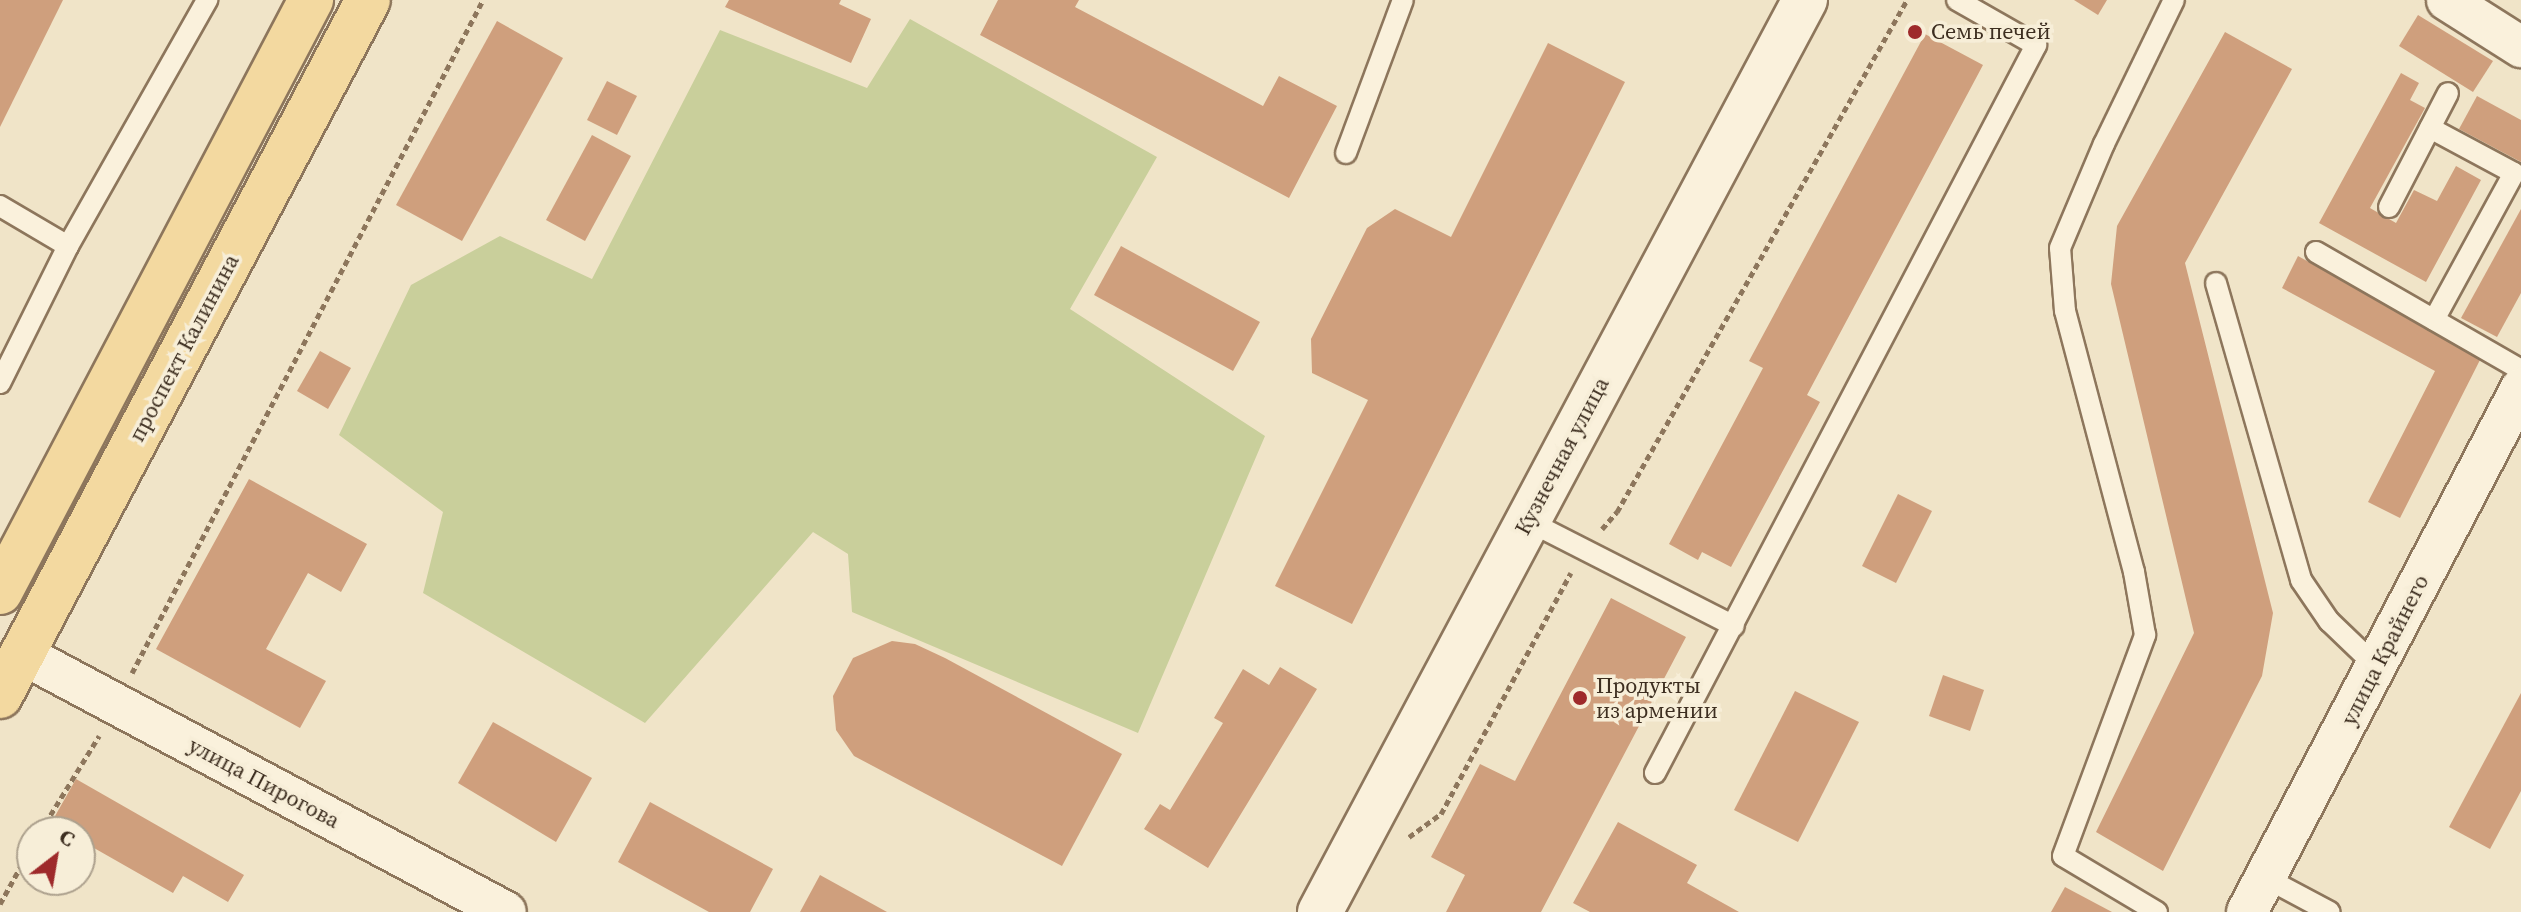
<!DOCTYPE html>
<meta charset="utf-8">
<style>
body{margin:0}
#map{position:relative;width:2521px;height:912px;overflow:hidden;background:#f0e4c8;font-family:"Source Serif 4",serif}
div>[style]{position:absolute}
[style*='--x']{left:calc(var(--x)*1px);top:calc(var(--y)*1px);width:calc(var(--w)*1px);rotate:calc(var(--a)*1deg)}
.green>*{inset:0;background:#c9cf9b}
.building>*{inset:0;background:#cf9f7d}
.path>*{height:5px;margin-top:-2.5px;transform-origin:0;background:repeating-linear-gradient(90deg,#8d765c 0 6px,transparent 0 10px)}
.roads{filter:drop-shadow(2px 0 #8d765c) drop-shadow(-2px 0 #8d765c) drop-shadow(0 2px #8d765c) drop-shadow(0 -2px #8d765c)}
.service>*{height:20px;margin:-10px;padding:0 10px;transform-origin:10px;border-radius:10px;background:#faf1dc}
.minor>*{height:40px;margin:-20px;padding:0 20px;transform-origin:20px;border-radius:20px;background:#faf1dc}
.tertiary>*{height:44px;margin:-22px;padding:0 22px;transform-origin:22px;border-radius:22px;background:#faf1dc}
.primary>*{height:44px;margin:-22px;padding:0 22px;transform-origin:22px;border-radius:22px;background:#f3d9a0}
.dots>*{width:22px;height:22px;translate:-50% -50%;box-sizing:border-box;border:4px solid #f7eed8;border-radius:50%}
span{translate:-50% -50%;white-space:nowrap;text-align:center;line-height:1.15;-webkit-text-stroke:7px #f7eed8;paint-order:stroke}
.poi-label{font-size:22px;color:#3d2e20}
.left{translate:0 -50%;text-align:left}
.street-label{font-size:22px;color:#3d2e20}
.north{position:absolute;left:16px;top:816px;width:80px;height:80px;box-sizing:border-box;background:#f7eed8;border:2px solid #ada18e;border-radius:50%;rotate:31deg;font-size:22px;font-weight:700;line-height:32px;text-align:center;color:#3d2e20}
.north::after{content:'';display:block;margin:auto;width:28px;height:36px;background:#9e2a2b;clip-path:polygon(50% 0,100% 100%,50% 72%,0 100%)}
</style>
<div id="map">
<div class="green">
<i style="clip-path:polygon(910px 19px,1157px 157px,1070px 309px,1265px 436px,1138px 733px,852px 612px,848px 554px,813px 532px,645px 723px,423px 593px,443px 512px,339px 435px,411px 285px,500px 236px,592px 279px,720px 30px,867px 88px)"></i>
</div>
<div class="building">
<i style="clip-path:polygon(0 0,63px 0,0 127px)"></i>
<i style="clip-path:polygon(729px 0,841px 0,839px 4px,871px 19px,851px 63px,725px 7px)"></i>
<i style="clip-path:polygon(998px 0,1079px 0,1075px 7px,1263px 106px,1279px 76px,1337px 106px,1289px 198px,980px 35px)"></i>
<i style="clip-path:polygon(2074px 0,2107px 0,2098px 15px)"></i>
<i style="clip-path:polygon(2418px 15px,2493px 61px,2473px 92px,2399px 46px)"></i>
<i style="clip-path:polygon(497px 21px,563px 58px,462px 241px,396px 205px)"></i>
<i style="clip-path:polygon(2225px 32px,2292px 69px,2185px 263px,2273px 613px,2262px 676px,2163px 871px,2096px 832px,2194px 633px,2111px 284px,2117px 226px)"></i>
<i style="clip-path:polygon(1925px 34px,1983px 65px,1807px 395px,1820px 402px,1731px 567px,1702px 552px,1698px 560px,1669px 544px,1763px 368px,1749px 361px)"></i>
<i style="clip-path:polygon(1548px 43px,1625px 82px,1352px 624px,1275px 586px,1368px 400px,1312px 373px,1311px 339px,1367px 228px,1395px 209px,1451px 237px)"></i>
<i style="clip-path:polygon(2401px 73px,2419px 83px,2410px 100px,2425px 108px,2370px 208px,2396px 223px,2414px 190px,2437px 201px,2456px 166px,2481px 180px,2426px 282px,2319px 223px)"></i>
<i style="clip-path:polygon(607px 81px,637px 96px,617px 135px,587px 120px)"></i>
<i style="clip-path:polygon(2477px 96px,2521px 120px,2521px 162px,2459px 129px)"></i>
<i style="clip-path:polygon(592px 135px,631px 156px,585px 241px,546px 220px)"></i>
<i style="clip-path:polygon(2521px 209px,2521px 293px,2497px 337px,2461px 318px)"></i>
<i style="clip-path:polygon(1121px 246px,1260px 322px,1233px 371px,1094px 295px)"></i>
<i style="clip-path:polygon(2298px 256px,2481px 358px,2400px 518px,2368px 502px,2435px 371px,2282px 288px)"></i>
<i style="clip-path:polygon(320px 351px,351px 368px,328px 409px,297px 391px)"></i>
<i style="clip-path:polygon(249px 479px,367px 544px,341px 592px,308px 573px,266px 649px,326px 681px,300px 728px,156px 649px)"></i>
<i style="clip-path:polygon(1898px 494px,1932px 511px,1896px 583px,1862px 566px)"></i>
<i style="clip-path:polygon(1611px 598px,1686px 637px,1541px 912px,1446px 912px,1465px 875px,1431px 857px,1480px 764px,1515px 781px)"></i>
<i style="clip-path:polygon(892px 641px,915px 644px,945px 658px,1122px 754px,1062px 866px,854px 756px,836px 730px,833px 696px,853px 658px)"></i>
<i style="clip-path:polygon(1280px 667px,1317px 689px,1208px 868px,1144px 829px,1160px 804px,1170px 810px,1223px 723px,1214px 718px,1243px 669px,1269px 685px)"></i>
<i style="clip-path:polygon(1943px 675px,1984px 690px,1970px 731px,1929px 716px)"></i>
<i style="clip-path:polygon(1795px 691px,1859px 722px,1798px 842px,1734px 810px)"></i>
<i style="clip-path:polygon(2521px 693px,2521px 791px,2490px 849px,2449px 827px)"></i>
<i style="clip-path:polygon(493px 722px,592px 778px,556px 842px,458px 783px)"></i>
<i style="clip-path:polygon(76px 779px,244px 875px,228px 902px,183px 876px,173px 893px,80px 840px,80px 832px,46px 832px)"></i>
<i style="clip-path:polygon(650px 802px,773px 869px,750px 912px,709px 912px,618px 862px)"></i>
<i style="clip-path:polygon(1618px 822px,1697px 865px,1687px 883px,1739px 912px,1590px 912px,1573px 903px)"></i>
<i style="clip-path:polygon(820px 875px,887px 912px,800px 912px)"></i>
<i style="clip-path:polygon(2065px 887px,2112px 912px,2051px 912px)"></i>
</div>
<div class="path">
<i style="--x:1602;--y:529;--w:23;--a:-49"></i>
<i style="--x:1617;--y:512;--w:588;--a:-60.47"></i>
<i style="--x:132;--y:673;--w:759;--a:-62.46"></i>
<i style="--x:40;--y:832;--w:113;--a:-58.4"></i>
<i style="--x:1409;--y:837;--w:39;--a:-36"></i>
<i style="--x:1441;--y:814;--w:274;--a:-61.7"></i>
<i style="--x:0;--y:904;--w:66;--a:-61.1"></i>
</div>
<div class="roads">
<div class="service">
<i style="--x:2430;--y:128;--w:95;--a:28.2"></i>
<i style="--x:2514;--y:173;--w:167;--a:118.6"></i>
<i style="--x:1346;--y:153;--w:163;--a:-69.6"></i>
<i style="--x:0;--y:206;--w:79;--a:30.5"></i>
<i style="--x:2389;--y:207;--w:128;--a:-62.6"></i>
<i style="--x:2316;--y:252;--w:237;--a:29.9"></i>
<i style="--x:2216;--y:283;--w:309;--a:74"></i>
<i style="--x:2301;--y:580;--w:50;--a:55.7"></i>
<i style="--x:2329;--y:621;--w:65;--a:43.8"></i>
<i style="--x:0;--y:383;--w:153;--a:-63.6"></i>
<i style="--x:68;--y:246;--w:283;--a:-60.5"></i>
<i style="--x:1528;--y:521;--w:231;--a:27"></i>
<i style="--x:1655;--y:773;--w:822;--a:-62.37"></i>
<i style="--x:2036;--y:45;--w:91;--a:-150.3"></i>
<i style="--x:2266;--y:878;--w:72;--a:28"></i>
<i style="--x:2157;--y:912;--w:109;--a:-149.2"></i>
<i style="--x:2063;--y:856;--w:236;--a:-69.6"></i>
<i style="--x:2145;--y:635;--w:64;--a:-99.9"></i>
<i style="--x:2134;--y:572;--w:270;--a:-104.8"></i>
<i style="--x:2065;--y:311;--w:63;--a:-94.5"></i>
<i style="--x:2060;--y:248;--w:113;--a:-67.1"></i>
<i style="--x:2104;--y:144;--w:160;--a:-64.1"></i>
</div>
<div class="minor">
<i style="--x:2447;--y:0;--w:88;--a:32.4"></i>
<i style="--x:22;--y:654;--w:548;--a:28.06"></i>
<i style="--x:2247;--y:912;--w:591;--a:-62.39"></i>
</div>
<div class="tertiary">
<i style="--x:1320;--y:912;--w:1033;--a:-62"></i>
</div>
<div class="primary">
<i style="--x:0;--y:592;--w:669;--a:-62.29"></i>
<i style="--x:0;--y:696;--w:787;--a:-62.13"></i>
</div>
</div>
<div class="dots">
<i style="left:1915px;top:32px;background:#9e2a2b"></i>
<i style="left:1580px;top:698px;background:#9e2a2b"></i>
</div>
<div class="poi-label">
<span class="left" style="left:1931px;top:32px">Семь печей</span>
<span class="left" style="left:1596px;top:698px">Продукты<br>из армении</span>
</div>
<div class="street-label">
<span style="left:184px;top:348px;rotate:-62deg">проспект Калинина</span>
<span style="left:1562px;top:456px;rotate:-62deg">Кузнечная улица</span>
<span style="left:2385px;top:650px;rotate:-63deg">улица Крайнего</span>
<span style="left:264px;top:783px;rotate:28deg">улица Пирогова</span>
</div>
<div class="north">С</div>
</div>
